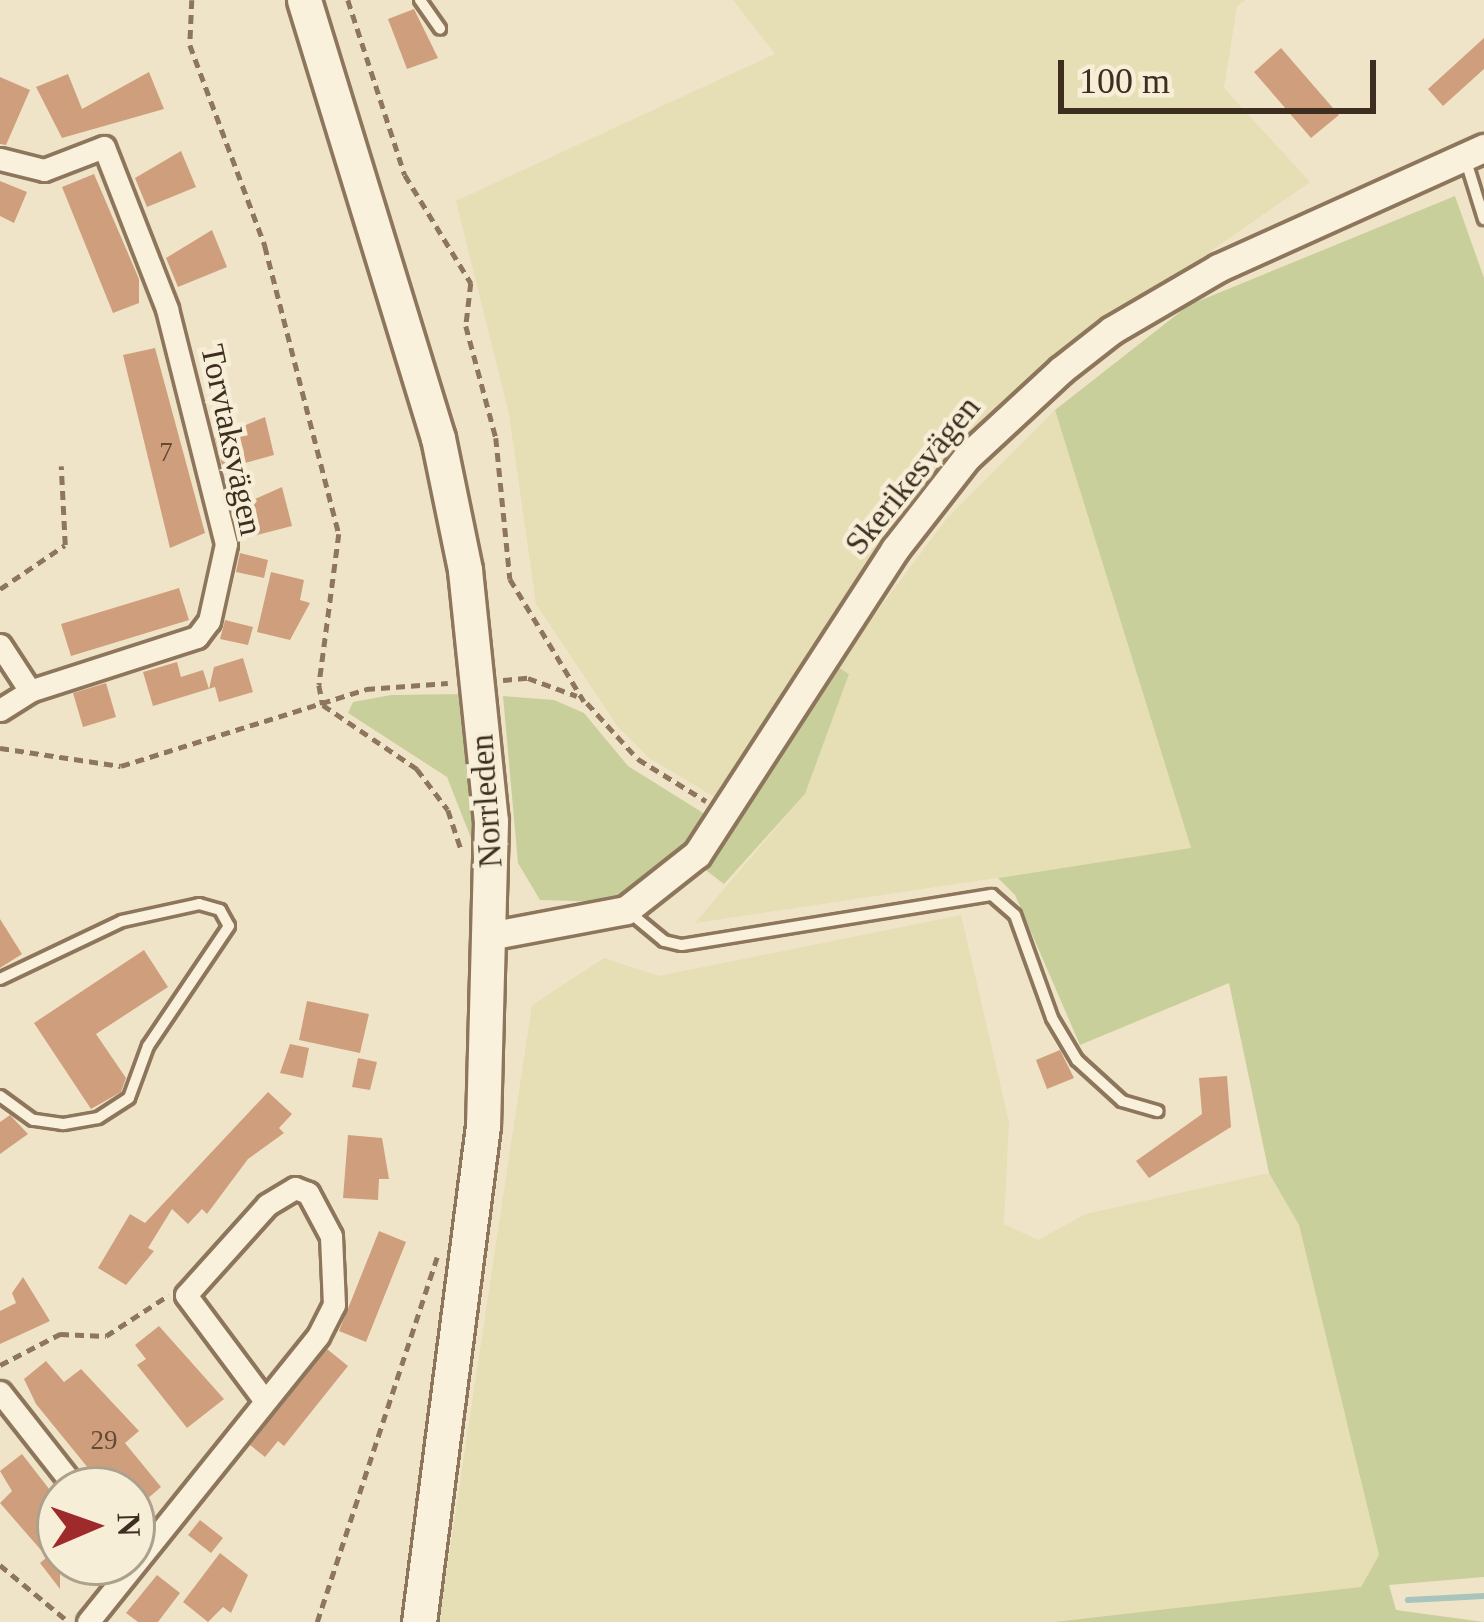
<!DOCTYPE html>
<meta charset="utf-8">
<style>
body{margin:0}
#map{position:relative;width:1484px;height:1622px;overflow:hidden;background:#f0e4c8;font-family:Georgia,serif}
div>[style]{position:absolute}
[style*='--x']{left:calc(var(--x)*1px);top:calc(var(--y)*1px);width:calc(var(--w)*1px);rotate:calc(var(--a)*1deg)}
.farmland>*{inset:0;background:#e6deb5}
.green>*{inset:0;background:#c9cf9b}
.stream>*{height:6px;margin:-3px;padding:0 3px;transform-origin:3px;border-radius:3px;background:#a9c4bc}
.building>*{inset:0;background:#cf9f7d}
.path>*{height:4.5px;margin-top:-2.25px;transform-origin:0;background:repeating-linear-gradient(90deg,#8d765c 0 9px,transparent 0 15px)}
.roads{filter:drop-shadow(3px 0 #8d765c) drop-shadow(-3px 0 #8d765c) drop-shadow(0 3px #8d765c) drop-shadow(0 -3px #8d765c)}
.service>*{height:10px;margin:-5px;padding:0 5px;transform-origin:5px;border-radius:5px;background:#faf1dc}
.minor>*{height:21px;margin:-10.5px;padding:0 10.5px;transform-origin:10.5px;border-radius:10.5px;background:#faf1dc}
.tertiary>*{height:27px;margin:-13.5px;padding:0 13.5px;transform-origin:13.5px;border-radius:13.5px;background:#faf1dc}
.secondary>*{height:33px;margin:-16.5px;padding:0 16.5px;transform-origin:16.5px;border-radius:16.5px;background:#faf1dc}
span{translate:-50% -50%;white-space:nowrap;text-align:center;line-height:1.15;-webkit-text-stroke:9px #f7eed8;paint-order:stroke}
.number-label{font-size:27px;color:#624a37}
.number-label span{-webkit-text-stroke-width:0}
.street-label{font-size:33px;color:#3d2e20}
.north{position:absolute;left:36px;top:1466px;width:120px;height:120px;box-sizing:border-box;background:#f7eed8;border:3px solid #ada18e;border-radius:50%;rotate:88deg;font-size:33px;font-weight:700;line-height:48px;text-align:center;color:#3d2e20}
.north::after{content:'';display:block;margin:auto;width:42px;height:54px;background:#9e2a2b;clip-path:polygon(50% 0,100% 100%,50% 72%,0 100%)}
.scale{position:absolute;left:1058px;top:60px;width:318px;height:54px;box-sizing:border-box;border:6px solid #3d2e20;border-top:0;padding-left:15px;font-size:36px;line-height:42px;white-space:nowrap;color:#3d2e20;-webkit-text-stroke:9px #f7eed8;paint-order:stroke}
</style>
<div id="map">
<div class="farmland">
<i style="clip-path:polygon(733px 0,1246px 0,1237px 6px,1224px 88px,1310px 182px,1056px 359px,933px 471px,718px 799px,649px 758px,618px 727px,536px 604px,509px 414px,456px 201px,775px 54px)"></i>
<i style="clip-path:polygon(1055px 410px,1191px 849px,695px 923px,805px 794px,849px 674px,836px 666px,948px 517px)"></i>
<i style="clip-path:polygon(961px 915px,1009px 1122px,1004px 1224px,1038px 1240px,1086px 1214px,1269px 1173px,1299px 1225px,1379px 1555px,1361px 1587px,1050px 1622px,439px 1622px,532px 1005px,604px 958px,659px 976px)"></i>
</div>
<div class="green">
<i style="clip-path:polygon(1455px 196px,1484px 278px,1484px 1577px,1389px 1585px,1396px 1610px,1484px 1622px,1053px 1622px,1361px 1587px,1379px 1555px,1299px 1225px,1269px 1173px,1229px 983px,1080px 1045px,1015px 895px,998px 878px,1191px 848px,1055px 410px,1189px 305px)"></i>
<i style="clip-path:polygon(836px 666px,849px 674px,805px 794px,724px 884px,703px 868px)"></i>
<i style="clip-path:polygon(465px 694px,478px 856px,447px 777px,348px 713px,353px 702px,391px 695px)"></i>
<i style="clip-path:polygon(503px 696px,554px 700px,584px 713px,628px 766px,708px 816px,668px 866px,608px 902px,540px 900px,518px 863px)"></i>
</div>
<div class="stream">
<i style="--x:1408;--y:1600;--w:76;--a:-3"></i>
</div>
<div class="building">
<i style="clip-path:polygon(414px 9px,438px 58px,407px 69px,388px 19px)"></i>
<i style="clip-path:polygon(1484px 38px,1484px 69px,1443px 106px,1428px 89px)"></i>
<i style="clip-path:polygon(1281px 48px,1339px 115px,1311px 138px,1254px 72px)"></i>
<i style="clip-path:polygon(149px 72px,164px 109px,62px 138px,36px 87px,68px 74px,82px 109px)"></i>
<i style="clip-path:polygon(0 77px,30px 90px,6px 145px,0 144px)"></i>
<i style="clip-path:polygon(181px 151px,196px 187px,147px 207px,135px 178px)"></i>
<i style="clip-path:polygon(94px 174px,139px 279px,139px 303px,113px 313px,62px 187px)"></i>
<i style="clip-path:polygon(0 181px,27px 192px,14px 223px,0 216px)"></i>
<i style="clip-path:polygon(212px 230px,227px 267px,178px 287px,166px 258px)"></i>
<i style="clip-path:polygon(155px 348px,205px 533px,170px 548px,123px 355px)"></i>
<i style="clip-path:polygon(265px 417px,274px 455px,223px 469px,215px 438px)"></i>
<i style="clip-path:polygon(282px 487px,292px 526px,241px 539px,233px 509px)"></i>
<i style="clip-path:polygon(240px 553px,268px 560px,264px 578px,236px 572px)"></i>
<i style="clip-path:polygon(271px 572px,304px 580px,300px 600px,310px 603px,290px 640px,257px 632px)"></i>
<i style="clip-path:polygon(179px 588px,189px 620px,71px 656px,61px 624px)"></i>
<i style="clip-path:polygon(225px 620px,253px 627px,248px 645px,220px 639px)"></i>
<i style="clip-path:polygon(243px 658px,253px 692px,219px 702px,215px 687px,153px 706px,143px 672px,177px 662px,181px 677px,203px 670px,209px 689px,214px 667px)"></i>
<i style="clip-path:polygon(106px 683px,116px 717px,83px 727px,73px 693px)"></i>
<i style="clip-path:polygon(0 919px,22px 954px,0 968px)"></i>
<i style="clip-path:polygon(144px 950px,168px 987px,96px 1034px,126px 1078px,121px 1092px,91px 1109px,34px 1023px)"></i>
<i style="clip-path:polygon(307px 1001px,369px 1014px,360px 1053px,299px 1040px)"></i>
<i style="clip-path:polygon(290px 1044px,309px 1048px,303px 1078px,280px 1073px)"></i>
<i style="clip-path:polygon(1060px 1050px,1074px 1078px,1047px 1089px,1036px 1060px)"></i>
<i style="clip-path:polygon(358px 1058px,377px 1062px,370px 1090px,352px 1087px)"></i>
<i style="clip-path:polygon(1227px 1076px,1231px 1127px,1149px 1178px,1136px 1161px,1202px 1114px,1199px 1078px)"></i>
<i style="clip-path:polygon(268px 1092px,292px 1114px,279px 1128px,284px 1133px,248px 1159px,207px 1214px,202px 1209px,188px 1224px,172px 1209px,148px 1248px,154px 1251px,126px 1285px,98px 1268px,130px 1214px,145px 1223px)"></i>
<i style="clip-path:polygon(10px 1115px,28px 1134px,0 1154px,0 1122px)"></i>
<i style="clip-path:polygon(348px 1135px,382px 1138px,389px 1179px,379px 1179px,378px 1200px,343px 1198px)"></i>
<i style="clip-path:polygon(379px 1231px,406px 1242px,366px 1342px,339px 1331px)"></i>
<i style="clip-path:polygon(23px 1277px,50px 1321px,0 1344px,0 1311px,16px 1303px,12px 1293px)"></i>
<i style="clip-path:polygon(159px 1326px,224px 1399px,187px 1428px,137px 1365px,146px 1359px,135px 1345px)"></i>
<i style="clip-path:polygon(327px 1349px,348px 1366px,284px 1446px,278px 1441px,265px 1457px,250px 1445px)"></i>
<i style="clip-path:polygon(46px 1361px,64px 1382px,81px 1369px,139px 1431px,125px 1443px,161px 1487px,132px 1512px,132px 1490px,106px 1490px,36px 1404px,24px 1379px)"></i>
<i style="clip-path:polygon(22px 1454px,60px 1503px,60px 1589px,40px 1563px,47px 1557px,0 1503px,12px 1491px,0 1471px)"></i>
<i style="clip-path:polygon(200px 1520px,223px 1538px,211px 1553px,188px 1535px)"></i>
<i style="clip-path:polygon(220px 1553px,248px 1575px,231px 1613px,223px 1607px,208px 1622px,183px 1602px)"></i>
<i style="clip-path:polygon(157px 1575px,180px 1593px,158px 1622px,138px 1622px,126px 1613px)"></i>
</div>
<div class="path">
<i style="--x:192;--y:0;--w:45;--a:92.5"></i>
<i style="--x:190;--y:45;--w:215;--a:69.5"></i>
<i style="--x:265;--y:246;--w:297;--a:75.6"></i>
<i style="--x:339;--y:534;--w:152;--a:97.5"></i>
<i style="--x:319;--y:685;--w:20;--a:79"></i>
<i style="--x:323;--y:705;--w:114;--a:34.2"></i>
<i style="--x:417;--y:769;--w:51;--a:52.9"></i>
<i style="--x:448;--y:810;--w:44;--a:71.6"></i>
<i style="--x:348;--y:0;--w:184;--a:72"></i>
<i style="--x:405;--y:175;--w:127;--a:58.6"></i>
<i style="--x:471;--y:283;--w:43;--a:96.6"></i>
<i style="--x:466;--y:326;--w:116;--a:75"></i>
<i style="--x:496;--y:438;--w:142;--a:84.3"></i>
<i style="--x:510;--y:579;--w:143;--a:58.8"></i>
<i style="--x:0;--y:589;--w:78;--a:-34.1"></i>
<i style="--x:65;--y:545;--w:79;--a:-92.9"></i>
<i style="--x:503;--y:680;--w:25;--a:-5"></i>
<i style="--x:528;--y:678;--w:52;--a:20.2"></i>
<i style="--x:587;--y:703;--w:76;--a:47.7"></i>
<i style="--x:638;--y:759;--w:80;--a:31.7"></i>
<i style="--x:0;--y:748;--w:122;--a:8.5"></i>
<i style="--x:121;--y:766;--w:257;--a:-17.4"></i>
<i style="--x:366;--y:689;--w:82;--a:-4.2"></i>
<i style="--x:0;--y:1365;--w:68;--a:-27.3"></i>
<i style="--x:60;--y:1334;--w:46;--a:2.5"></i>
<i style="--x:106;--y:1336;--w:75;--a:-33.1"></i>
<i style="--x:0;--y:1565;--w:89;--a:39.6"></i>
<i style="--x:317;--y:1622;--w:384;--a:-71.8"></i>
</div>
<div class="roads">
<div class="service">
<i style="--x:420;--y:0;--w:35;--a:55"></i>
<i style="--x:1466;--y:161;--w:61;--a:72.8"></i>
<i style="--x:629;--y:912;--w:45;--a:39.6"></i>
<i style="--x:664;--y:941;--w:18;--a:13"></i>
<i style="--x:682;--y:945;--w:314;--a:-9.2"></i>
<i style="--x:992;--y:895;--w:30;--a:41"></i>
<i style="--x:1015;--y:915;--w:109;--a:70.2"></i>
<i style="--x:1052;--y:1018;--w:49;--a:59.2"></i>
<i style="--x:1077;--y:1060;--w:61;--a:42.3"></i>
<i style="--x:1122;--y:1101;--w:37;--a:16"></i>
<i style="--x:0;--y:979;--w:135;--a:-25.4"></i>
<i style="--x:122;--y:921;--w:79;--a:-12.4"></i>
<i style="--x:199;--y:904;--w:22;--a:16"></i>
<i style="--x:220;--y:910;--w:18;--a:61"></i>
<i style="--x:229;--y:926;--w:145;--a:124"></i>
<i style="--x:148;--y:1046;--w:55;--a:110.1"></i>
<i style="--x:129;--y:1098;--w:37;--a:147"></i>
<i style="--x:98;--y:1118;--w:36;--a:170"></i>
<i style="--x:63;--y:1124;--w:30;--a:-172"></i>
<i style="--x:33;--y:1120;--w:41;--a:-144"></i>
</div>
<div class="minor">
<i style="--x:0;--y:159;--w:45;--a:14"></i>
<i style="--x:44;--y:170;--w:64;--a:-21"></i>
<i style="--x:104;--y:147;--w:174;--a:68.7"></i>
<i style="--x:167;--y:309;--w:242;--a:75.9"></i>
<i style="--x:226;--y:544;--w:79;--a:102.4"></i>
<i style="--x:209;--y:621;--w:20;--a:127"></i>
<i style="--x:197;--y:637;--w:176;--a:162.1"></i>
<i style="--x:30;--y:691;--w:55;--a:-123.1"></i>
<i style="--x:0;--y:710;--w:36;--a:-32"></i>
<i style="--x:0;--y:1392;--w:125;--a:51.8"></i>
<i style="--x:88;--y:1622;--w:367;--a:-51.2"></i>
<i style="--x:318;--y:1336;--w:35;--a:-63"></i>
<i style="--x:334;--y:1305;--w:69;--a:-92.5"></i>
<i style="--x:331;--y:1236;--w:49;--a:-118.1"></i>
<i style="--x:308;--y:1193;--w:14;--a:-159"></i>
<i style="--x:295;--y:1188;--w:33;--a:149"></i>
<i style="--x:267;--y:1205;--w:121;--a:132"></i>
<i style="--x:186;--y:1295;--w:132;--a:53.3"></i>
</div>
<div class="tertiary">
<i style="--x:494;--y:935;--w:134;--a:-10.7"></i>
<i style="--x:626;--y:910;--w:90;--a:-38.3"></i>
<i style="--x:697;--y:854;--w:364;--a:-57"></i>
<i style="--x:895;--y:549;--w:117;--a:-52"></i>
<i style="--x:967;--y:457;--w:128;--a:-42.8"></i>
<i style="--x:1061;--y:370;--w:65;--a:-38.1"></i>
<i style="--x:1112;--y:330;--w:123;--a:-30.3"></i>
<i style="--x:1218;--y:268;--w:292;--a:-24.3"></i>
</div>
<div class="secondary">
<i style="--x:304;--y:0;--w:458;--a:73"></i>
<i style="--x:438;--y:438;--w:135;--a:78.4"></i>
<i style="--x:465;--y:570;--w:252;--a:84.1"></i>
<i style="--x:491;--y:821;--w:305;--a:91.5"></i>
<i style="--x:483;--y:1126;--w:500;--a:97.35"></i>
</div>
</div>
<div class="number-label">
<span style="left:166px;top:453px">7</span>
<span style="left:104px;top:1441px">29</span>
</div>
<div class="street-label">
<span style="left:231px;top:440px;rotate:78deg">Torvtaksvägen</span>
<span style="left:913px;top:476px;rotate:-51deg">Skerikesvägen</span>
<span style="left:487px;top:801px;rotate:-94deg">Norrleden</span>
</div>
<div class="north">N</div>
<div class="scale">100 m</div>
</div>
